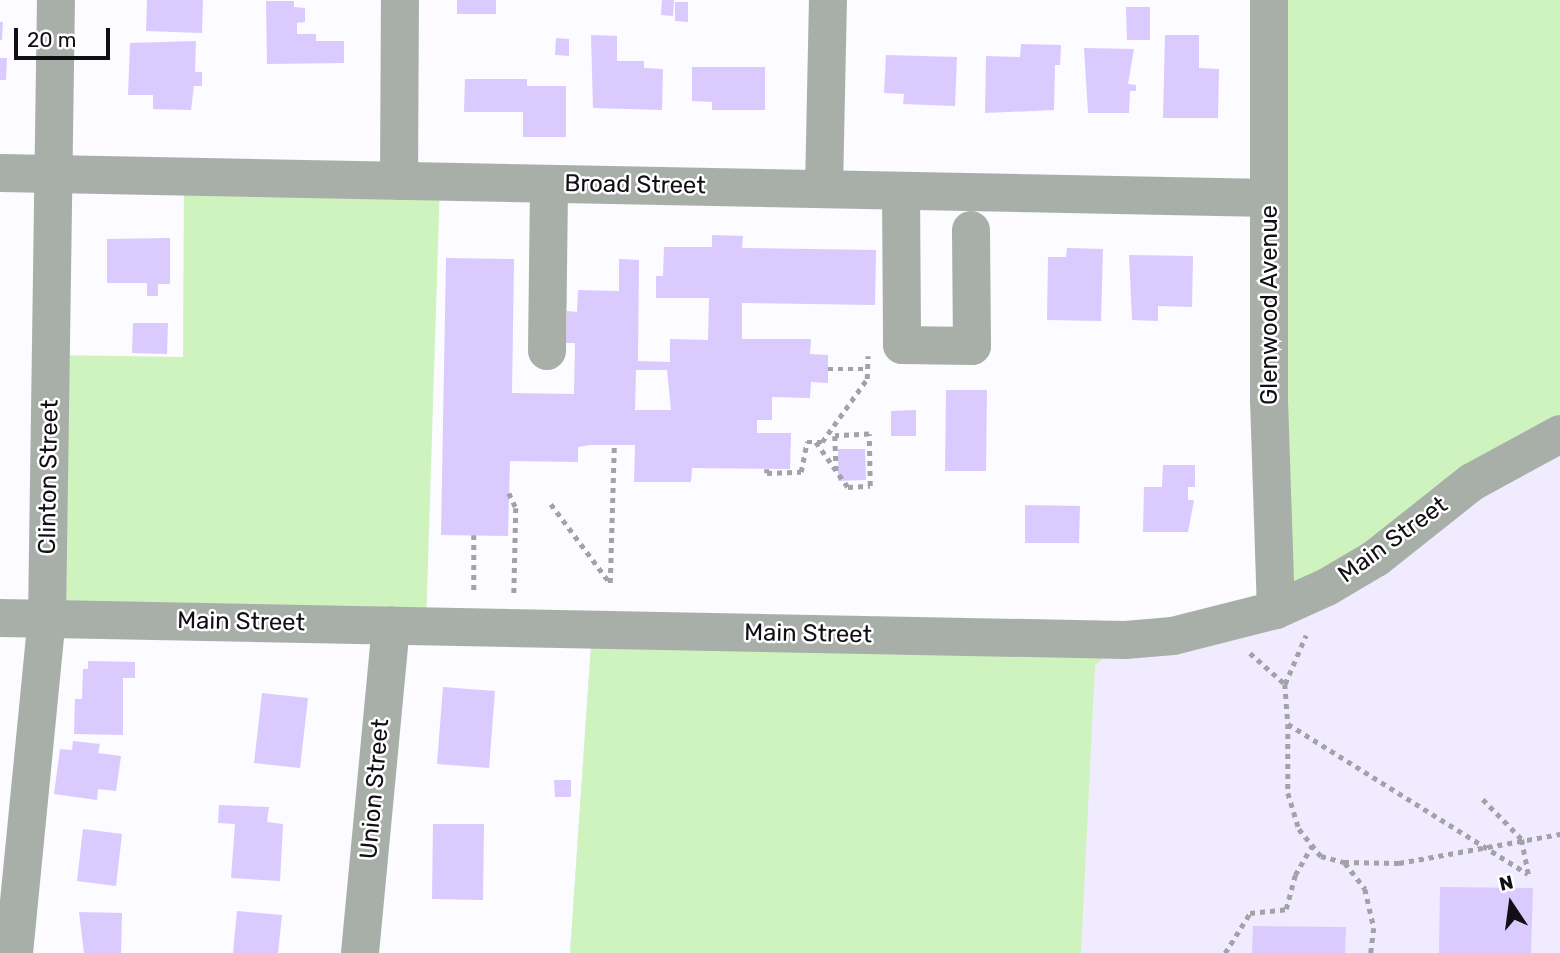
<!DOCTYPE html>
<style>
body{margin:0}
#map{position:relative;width:1560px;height:953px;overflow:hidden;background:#fcfbff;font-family:Rubik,sans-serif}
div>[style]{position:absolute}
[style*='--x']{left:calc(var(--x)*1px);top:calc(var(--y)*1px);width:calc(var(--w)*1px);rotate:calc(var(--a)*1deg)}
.built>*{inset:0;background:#f1ebff}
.green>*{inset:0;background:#cff3be}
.building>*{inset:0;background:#dbcafd}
.path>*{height:4.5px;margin-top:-2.25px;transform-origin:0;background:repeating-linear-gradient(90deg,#a3a2a7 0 5px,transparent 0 10px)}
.minor>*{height:38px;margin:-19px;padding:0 19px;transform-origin:19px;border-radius:19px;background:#a8afa9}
span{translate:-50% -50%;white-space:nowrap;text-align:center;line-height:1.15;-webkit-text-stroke:5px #fff;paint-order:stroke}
.street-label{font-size:24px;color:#110f15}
.north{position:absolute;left:1476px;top:869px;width:70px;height:70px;-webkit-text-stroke:5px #fff;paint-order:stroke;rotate:347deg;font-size:19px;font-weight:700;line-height:28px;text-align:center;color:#110f15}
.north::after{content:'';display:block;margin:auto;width:24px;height:32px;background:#110f15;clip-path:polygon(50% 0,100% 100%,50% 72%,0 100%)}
.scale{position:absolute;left:14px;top:28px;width:96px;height:32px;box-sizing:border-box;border:4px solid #110f15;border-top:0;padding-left:9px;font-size:21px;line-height:24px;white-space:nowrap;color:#110f15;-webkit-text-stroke:5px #fff;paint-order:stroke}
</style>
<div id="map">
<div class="built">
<i style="clip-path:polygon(1560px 434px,1560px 953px,570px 953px,592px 630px,1221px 627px)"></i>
</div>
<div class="green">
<i style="clip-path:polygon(1269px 0,1560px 0,1560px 434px,1276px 610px)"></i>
<i style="clip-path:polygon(184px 176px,440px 182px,426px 626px,47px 619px,51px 355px,183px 357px)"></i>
<i style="clip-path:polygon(592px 630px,1125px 640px,1095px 665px,1081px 953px,570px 953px)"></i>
</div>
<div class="building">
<i style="clip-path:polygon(147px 0,203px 0,202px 33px,146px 31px)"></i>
<i style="clip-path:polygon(457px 0,496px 0,496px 14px,457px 14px)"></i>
<i style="clip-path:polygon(662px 0,674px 0,673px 16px,661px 15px)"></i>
<i style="clip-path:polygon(266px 1px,294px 1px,294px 7px,305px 8px,305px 22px,297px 23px,297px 34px,316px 34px,316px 41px,344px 41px,344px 63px,267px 64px)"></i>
<i style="clip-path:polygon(675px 2px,688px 2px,688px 22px,675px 21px)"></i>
<i style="clip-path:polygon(1126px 7px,1150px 7px,1150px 40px,1127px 40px)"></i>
<i style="clip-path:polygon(0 22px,3px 22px,2px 40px,0 40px)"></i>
<i style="clip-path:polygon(591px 35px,617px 36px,617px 61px,644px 61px,644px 68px,663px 69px,662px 110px,593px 108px)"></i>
<i style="clip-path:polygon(1165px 35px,1199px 35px,1199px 68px,1219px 69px,1218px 118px,1163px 118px)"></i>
<i style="clip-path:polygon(556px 38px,569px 39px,569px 56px,555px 55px)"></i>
<i style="clip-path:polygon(196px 41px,195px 72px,202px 72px,202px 86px,194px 86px,191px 110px,153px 109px,153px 95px,128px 95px,130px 43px)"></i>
<i style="clip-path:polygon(1021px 44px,1061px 45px,1060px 65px,1055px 65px,1054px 110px,985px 113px,986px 56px,1020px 57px)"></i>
<i style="clip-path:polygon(1084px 48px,1134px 49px,1128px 84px,1136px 85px,1136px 91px,1130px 91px,1129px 113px,1088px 113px)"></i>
<i style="clip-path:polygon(886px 55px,957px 57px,955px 106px,903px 104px,904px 94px,884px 93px)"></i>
<i style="clip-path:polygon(0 58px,7px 58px,6px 80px,0 80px)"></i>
<i style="clip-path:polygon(692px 67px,765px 67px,765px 110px,712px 110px,712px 102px,692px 101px)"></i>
<i style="clip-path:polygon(465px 79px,527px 79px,527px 86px,566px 86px,566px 137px,523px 137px,523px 112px,464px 112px)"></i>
<i style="clip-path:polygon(evenodd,712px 235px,743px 236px,742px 248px,876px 250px,875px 305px,742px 303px,742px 339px,811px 339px,810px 354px,828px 355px,828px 383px,811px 382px,810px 398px,772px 397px,772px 420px,757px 420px,757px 433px,791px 433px,790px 469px,692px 468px,691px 482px,634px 482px,635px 445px,590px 445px,578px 447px,578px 462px,510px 461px,508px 536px,441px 535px,446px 258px,514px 259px,512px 393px,574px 394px,575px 343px,566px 343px,567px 311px,577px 312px,578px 290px,619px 291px,619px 259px,639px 260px,638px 361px,670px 362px,670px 339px,708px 340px,709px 298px,656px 298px,656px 276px,663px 276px,664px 247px,712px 247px,712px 235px,636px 370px,667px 370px,671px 410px,635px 410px,636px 370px)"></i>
<i style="clip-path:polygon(170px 238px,170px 284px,158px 284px,158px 296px,147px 296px,147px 283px,107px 283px,107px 239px)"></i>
<i style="clip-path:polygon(1067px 248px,1103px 249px,1101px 321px,1047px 320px,1048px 257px,1066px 257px)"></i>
<i style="clip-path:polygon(1129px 255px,1193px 256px,1192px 307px,1158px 306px,1158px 321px,1132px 320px)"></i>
<i style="clip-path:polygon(133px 323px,168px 323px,167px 354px,132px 353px)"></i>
<i style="clip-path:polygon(946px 390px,987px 390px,986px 471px,945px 471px)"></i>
<i style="clip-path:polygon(916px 410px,916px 436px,891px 436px,891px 411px)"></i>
<i style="clip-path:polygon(838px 449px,865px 449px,866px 480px,838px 481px)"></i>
<i style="clip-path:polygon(1163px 465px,1195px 465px,1195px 487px,1188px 487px,1188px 500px,1194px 500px,1188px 532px,1143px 532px,1144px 487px,1162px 487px)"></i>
<i style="clip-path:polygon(1025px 505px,1080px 506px,1079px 543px,1025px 543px)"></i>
<i style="clip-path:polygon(88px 661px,135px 662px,135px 678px,123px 678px,123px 735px,74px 734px,75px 699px,82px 699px,83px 669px,88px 669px)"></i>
<i style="clip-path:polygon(443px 687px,495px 691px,489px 768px,437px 764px)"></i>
<i style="clip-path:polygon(262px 693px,308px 698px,300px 768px,254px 763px)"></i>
<i style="clip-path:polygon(73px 741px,100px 744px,98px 753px,121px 756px,116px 791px,98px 789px,97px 800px,54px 794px,60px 749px,72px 750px)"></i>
<i style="clip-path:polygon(554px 780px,571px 780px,571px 797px,555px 797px)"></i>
<i style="clip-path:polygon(219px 805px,269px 807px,267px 822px,283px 824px,280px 881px,231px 878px,235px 824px,218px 823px)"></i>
<i style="clip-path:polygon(433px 824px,484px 824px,483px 900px,432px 899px)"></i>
<i style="clip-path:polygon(83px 829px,122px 834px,116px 886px,77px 881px)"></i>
<i style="clip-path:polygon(1440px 887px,1533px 888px,1531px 953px,1439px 953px)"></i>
<i style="clip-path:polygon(237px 911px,282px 915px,278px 953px,233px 953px)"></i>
<i style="clip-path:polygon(79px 912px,122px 913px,121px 953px,84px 953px)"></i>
<i style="clip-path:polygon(1253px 926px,1346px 927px,1345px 953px,1252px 953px)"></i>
</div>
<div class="path">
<i style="--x:828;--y:369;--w:39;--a:0"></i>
<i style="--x:816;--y:442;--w:55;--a:54.6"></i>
<i style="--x:848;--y:487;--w:22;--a:-3"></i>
<i style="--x:870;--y:486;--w:52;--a:-91.1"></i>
<i style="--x:869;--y:434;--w:34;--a:177"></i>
<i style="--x:835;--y:436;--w:35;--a:88"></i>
<i style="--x:767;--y:469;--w:4;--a:90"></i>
<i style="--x:767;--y:473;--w:34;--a:-2"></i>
<i style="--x:801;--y:472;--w:31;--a:-79"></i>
<i style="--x:807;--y:442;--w:15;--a:0"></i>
<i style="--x:822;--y:442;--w:77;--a:-54.5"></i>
<i style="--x:867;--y:379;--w:23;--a:-88"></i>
<i style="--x:509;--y:493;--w:17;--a:65"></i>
<i style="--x:516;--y:508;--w:88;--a:91.3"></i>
<i style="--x:551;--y:504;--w:99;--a:53.2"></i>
<i style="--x:610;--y:583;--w:138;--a:-88.3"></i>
<i style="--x:474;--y:535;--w:59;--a:90"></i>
<i style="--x:1250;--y:653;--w:47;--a:41.5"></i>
<i style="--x:1285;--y:684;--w:53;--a:-66.8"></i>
<i style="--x:1285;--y:684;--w:40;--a:85.7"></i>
<i style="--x:1288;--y:724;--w:283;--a:32"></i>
<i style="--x:1528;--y:874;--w:36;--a:-101"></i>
<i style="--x:1521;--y:839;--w:57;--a:-134.3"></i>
<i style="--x:1288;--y:724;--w:69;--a:90"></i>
<i style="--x:1288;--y:793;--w:38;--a:73"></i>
<i style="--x:1299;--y:829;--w:35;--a:51"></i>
<i style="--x:1321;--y:856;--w:24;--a:15"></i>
<i style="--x:1344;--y:862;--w:55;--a:1"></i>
<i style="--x:1399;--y:863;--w:164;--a:-10.2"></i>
<i style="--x:1345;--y:863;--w:33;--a:52"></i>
<i style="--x:1365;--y:889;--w:40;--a:77"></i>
<i style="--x:1374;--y:928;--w:25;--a:97"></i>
<i style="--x:1225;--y:953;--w:47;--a:-58"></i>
<i style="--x:1250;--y:913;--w:36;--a:-6"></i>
<i style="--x:1286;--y:909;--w:35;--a:-75"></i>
<i style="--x:1295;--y:875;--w:34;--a:-60"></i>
</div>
<div class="minor">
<i style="--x:1269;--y:0;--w:400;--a:90"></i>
<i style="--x:1269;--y:400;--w:210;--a:88.1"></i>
<i style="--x:0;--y:173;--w:1269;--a:1.13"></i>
<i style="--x:399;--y:181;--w:181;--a:-89.7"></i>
<i style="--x:824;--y:189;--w:189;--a:-88.8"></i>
<i style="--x:901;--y:191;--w:154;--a:89.6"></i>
<i style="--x:902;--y:345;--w:70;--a:0.8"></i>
<i style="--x:972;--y:346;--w:116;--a:-90.5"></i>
<i style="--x:547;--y:351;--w:167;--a:-89.3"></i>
<i style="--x:0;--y:618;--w:1125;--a:1.12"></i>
<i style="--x:1125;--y:640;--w:48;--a:-4.8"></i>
<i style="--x:1173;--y:636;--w:106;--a:-14.2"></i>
<i style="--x:1276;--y:610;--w:56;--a:-24.3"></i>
<i style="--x:1327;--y:587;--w:57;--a:-30.6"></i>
<i style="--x:1376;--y:558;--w:122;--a:-38.4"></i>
<i style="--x:1472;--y:482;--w:100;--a:-28.6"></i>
<i style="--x:14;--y:953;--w:336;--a:-84.4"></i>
<i style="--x:47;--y:619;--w:619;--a:-89.17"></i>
<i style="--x:360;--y:953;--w:329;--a:-84.6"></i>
</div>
<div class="street-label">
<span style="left:635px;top:185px;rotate:1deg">Broad Street</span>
<span style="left:1270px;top:305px;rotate:-90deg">Glenwood Avenue</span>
<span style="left:49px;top:477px;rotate:-89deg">Clinton Street</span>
<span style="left:1393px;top:540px;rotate:-36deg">Main Street</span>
<span style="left:241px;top:622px;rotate:1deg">Main Street</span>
<span style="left:808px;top:634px;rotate:1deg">Main Street</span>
<span style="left:375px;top:789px;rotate:-85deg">Union Street</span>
</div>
<div class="north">N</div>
<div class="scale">20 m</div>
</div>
